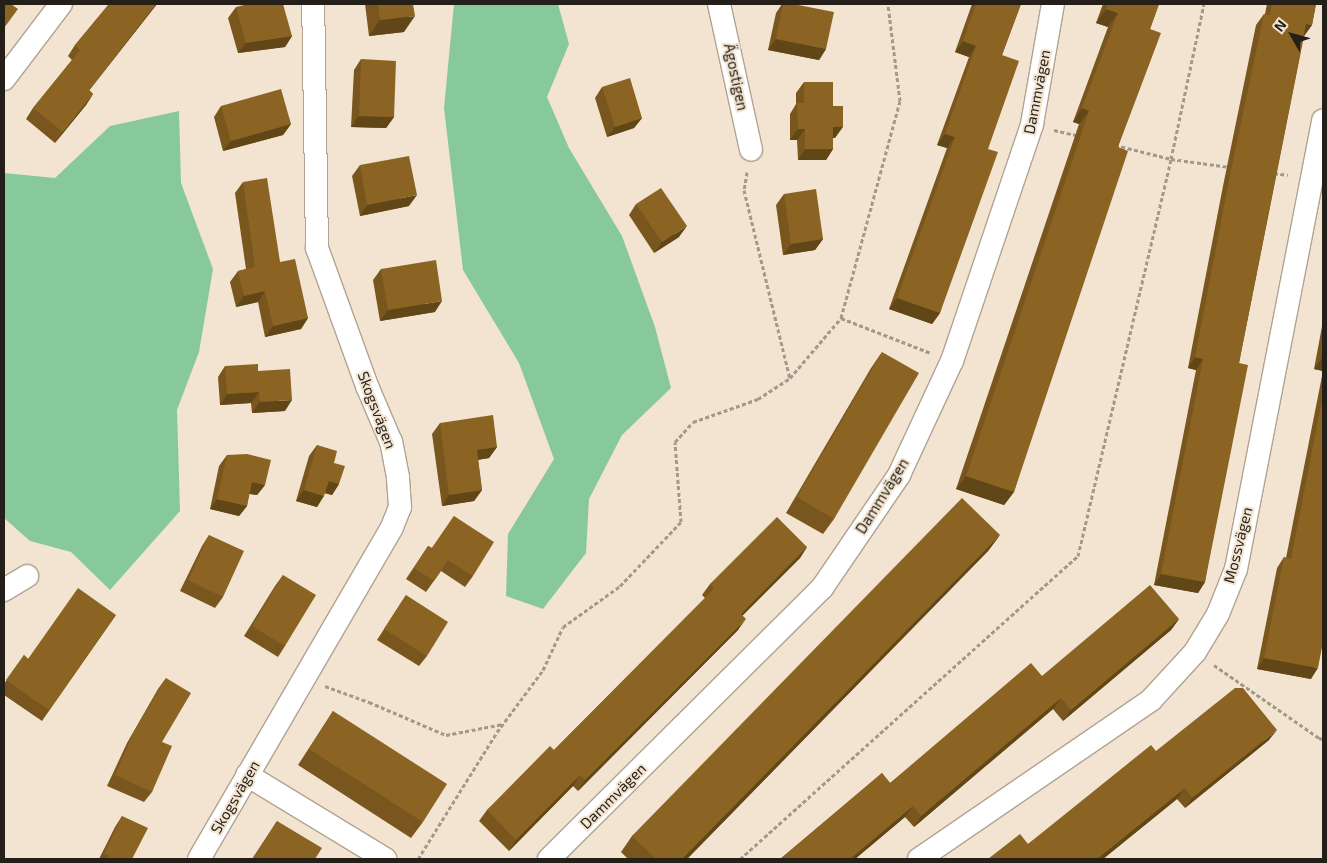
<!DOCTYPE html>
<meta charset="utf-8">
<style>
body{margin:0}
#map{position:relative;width:1327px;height:863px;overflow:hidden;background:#f2e4d1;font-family:"Exo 2",sans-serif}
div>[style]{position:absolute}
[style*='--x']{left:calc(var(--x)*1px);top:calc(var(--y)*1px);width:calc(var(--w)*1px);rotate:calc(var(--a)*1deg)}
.forest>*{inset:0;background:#87c99b}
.path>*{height:3px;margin-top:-1.5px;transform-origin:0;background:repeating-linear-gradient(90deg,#a3998a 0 4px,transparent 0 6.5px)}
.roads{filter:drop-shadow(1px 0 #b0a391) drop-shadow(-1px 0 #b0a391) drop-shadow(0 1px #b0a391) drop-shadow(0 -1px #b0a391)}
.minor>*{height:22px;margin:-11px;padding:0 11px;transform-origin:11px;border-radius:11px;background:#fff}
.wall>*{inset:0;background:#78561e}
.shaded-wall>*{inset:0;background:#614618}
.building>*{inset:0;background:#8b6423}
span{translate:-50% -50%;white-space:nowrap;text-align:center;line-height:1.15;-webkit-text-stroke:4px #f2e4d1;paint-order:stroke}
.street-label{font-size:15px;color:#241f18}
.frame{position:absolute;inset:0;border:5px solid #241f18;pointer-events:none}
.north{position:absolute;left:1267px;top:10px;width:50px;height:50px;-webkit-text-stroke:4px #f2e4d1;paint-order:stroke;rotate:308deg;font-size:14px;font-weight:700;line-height:20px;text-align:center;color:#241f18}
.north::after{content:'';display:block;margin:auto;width:18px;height:22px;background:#241f18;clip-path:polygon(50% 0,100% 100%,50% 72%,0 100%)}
</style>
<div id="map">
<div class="forest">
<i style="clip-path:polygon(454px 4px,558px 4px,569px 44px,547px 97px,569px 148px,622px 236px,655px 327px,671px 388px,622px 435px,589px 499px,586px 553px,543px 609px,506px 596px,508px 534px,554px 459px,519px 363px,463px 270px,444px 108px)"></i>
<i style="clip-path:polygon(179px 111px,181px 183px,213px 269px,199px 352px,177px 410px,180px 511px,110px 590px,71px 552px,30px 541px,4px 518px,4px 173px,55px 178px,110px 126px)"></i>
</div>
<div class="path">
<i style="--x:1054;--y:130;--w:26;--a:13"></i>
<i style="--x:1115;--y:145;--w:58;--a:14"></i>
<i style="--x:1171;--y:159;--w:59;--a:7.9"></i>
<i style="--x:747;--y:172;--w:18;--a:99"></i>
<i style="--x:744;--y:190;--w:194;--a:76.3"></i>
<i style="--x:1274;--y:173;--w:14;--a:8"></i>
<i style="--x:841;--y:318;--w:97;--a:21.3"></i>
<i style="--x:1214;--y:665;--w:128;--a:34.8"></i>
<i style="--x:1319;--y:738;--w:4;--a:14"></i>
<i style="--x:325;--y:686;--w:47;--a:20"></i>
<i style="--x:369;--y:702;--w:84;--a:23.2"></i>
<i style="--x:446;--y:735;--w:58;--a:-10.9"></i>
<i style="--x:418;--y:859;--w:150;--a:-58.1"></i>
<i style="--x:497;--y:732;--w:77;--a:-53.4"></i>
<i style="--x:543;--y:670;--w:47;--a:-65.1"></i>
<i style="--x:563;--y:627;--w:70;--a:-35.7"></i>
<i style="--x:620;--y:586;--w:88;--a:-46.4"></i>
<i style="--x:681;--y:522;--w:80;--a:-94.3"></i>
<i style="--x:675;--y:442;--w:27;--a:-48"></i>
<i style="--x:693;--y:422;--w:69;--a:-19.5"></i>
<i style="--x:758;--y:399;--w:38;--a:-33"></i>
<i style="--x:790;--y:378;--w:79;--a:-49.6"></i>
<i style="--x:841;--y:318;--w:225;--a:-74.8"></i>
<i style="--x:900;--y:101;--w:98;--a:-97.1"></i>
<i style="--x:740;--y:859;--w:454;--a:-41.9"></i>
<i style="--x:1078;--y:556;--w:408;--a:-76.8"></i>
<i style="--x:1171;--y:159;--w:158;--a:-78"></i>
</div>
<div class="roads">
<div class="minor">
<i style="--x:719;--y:4;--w:149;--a:77.6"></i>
<i style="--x:4;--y:79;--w:94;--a:-52.8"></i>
<i style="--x:4;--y:590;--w:27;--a:-31"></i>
<i style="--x:247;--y:775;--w:162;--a:31.3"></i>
<i style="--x:199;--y:859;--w:384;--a:-59.8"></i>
<i style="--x:392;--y:527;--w:22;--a:-68"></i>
<i style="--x:400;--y:507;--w:30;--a:-94"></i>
<i style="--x:398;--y:477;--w:36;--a:-101"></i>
<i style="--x:391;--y:442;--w:61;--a:-113.2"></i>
<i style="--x:367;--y:386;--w:147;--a:-109.9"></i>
<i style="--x:317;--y:248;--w:244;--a:-90.9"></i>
<i style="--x:549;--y:859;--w:385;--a:-44.8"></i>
<i style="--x:822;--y:588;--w:137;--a:-55.7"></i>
<i style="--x:899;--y:475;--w:126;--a:-65.1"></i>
<i style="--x:952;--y:361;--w:250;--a:-71.3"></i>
<i style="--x:1032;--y:124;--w:122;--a:-80.1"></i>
<i style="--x:919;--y:859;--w:281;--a:-34.4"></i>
<i style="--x:1151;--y:700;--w:65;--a:-47.5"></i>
<i style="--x:1195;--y:652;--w:44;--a:-58.8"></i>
<i style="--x:1218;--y:614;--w:48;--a:-68.2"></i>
<i style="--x:1236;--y:569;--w:457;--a:-79"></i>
</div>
</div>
<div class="wall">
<i style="clip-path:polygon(109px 4px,157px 4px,89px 90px,93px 94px,86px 105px,55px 143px,26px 119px,33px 108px,72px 60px,68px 56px,75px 45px)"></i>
<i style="clip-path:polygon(365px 4px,413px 4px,404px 32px,369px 36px)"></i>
<i style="clip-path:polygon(782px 4px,793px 4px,826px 49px,819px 60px,768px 50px,776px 13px)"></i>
<i style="clip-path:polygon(972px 4px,1021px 4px,1002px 55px,988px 149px,940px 313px,932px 324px,889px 309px,947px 148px,937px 145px,969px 57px,955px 52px)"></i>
<i style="clip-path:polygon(1103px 4px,1159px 4px,1150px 29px,1118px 147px,1014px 492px,1004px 505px,956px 489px,1079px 124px,1073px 122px,1108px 27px,1096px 23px)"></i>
<i style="clip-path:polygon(1267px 4px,1316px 4px,1312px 25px,1304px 36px,1239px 363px,1205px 582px,1198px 593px,1154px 585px,1196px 370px,1188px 368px,1223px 186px,1256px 25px,1264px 14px,1265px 14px)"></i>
<i style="clip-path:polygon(236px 7px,292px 36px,285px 47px,238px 53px,228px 18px)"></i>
<i style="clip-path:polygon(361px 59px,394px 117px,386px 128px,351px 127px,354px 70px)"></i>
<i style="clip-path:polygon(804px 82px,833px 106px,835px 138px,833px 138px,833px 149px,826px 160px,798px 160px,797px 140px,790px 140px,790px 114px,796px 104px,796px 93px)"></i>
<i style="clip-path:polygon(602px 87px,642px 118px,634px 128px,607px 137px,595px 98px)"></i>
<i style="clip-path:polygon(221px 106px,291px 124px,283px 135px,223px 151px,214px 117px)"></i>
<i style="clip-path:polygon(360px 165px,409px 206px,360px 216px,352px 176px)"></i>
<i style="clip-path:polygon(243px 182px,280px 262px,308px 318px,301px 329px,265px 337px,258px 302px,236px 307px,230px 282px,238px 271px,246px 269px,235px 193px)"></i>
<i style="clip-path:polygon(784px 194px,823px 239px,815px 250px,783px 255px,776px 205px)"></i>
<i style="clip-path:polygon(636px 204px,679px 237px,654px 253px,629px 215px)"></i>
<i style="clip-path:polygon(381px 269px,435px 312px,380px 321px,373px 280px)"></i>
<i style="clip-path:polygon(1323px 321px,1323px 642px,1311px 679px,1257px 669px,1277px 568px,1284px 557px,1286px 558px,1323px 371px,1314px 369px)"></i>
<i style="clip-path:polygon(882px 352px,834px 519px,823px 534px,786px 513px,871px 368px)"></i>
<i style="clip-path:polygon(225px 366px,258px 371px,285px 411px,252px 413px,251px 403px,220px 405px,218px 377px)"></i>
<i style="clip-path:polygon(440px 423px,497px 447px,489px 458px,478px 460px,482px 490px,474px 501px,442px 506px,432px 434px)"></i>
<i style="clip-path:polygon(317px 445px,334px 463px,339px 484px,332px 495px,325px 493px,317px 507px,296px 501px,309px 456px)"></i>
<i style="clip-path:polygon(227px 455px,265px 485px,257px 495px,249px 494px,247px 506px,239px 516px,210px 509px,219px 466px)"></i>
<i style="clip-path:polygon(454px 516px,473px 576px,465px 587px,441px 571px,426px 592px,406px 579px,428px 546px,432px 548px)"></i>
<i style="clip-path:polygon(209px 535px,223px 597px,215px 608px,180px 591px,202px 546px)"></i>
<i style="clip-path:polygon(1000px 535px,988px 551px,687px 859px,628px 859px,621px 852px,632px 836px)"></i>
<i style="clip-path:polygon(807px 547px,800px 558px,742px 616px,738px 630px,578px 791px,573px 786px,509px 851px,479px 821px,487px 810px,554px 750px,705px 598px,702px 595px,710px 584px)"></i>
<i style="clip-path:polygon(283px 575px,285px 646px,278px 657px,244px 636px,275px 586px)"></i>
<i style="clip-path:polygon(406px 595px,427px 656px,419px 666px,377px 640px)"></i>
<i style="clip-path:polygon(116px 615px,42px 721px,4px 695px,4px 684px,24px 655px,28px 659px)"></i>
<i style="clip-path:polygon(1179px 619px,1171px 630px,1063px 721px,1053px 709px,914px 827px,905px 817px,855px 859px,780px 859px,882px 773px,890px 783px,1042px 676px)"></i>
<i style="clip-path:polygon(166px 678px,162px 742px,152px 792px,144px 802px,107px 786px,127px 743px,158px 689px)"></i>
<i style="clip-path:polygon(333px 711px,423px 822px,411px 838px,298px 765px)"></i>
<i style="clip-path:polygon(1269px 740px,1185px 808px,1177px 799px,1103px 859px,988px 859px,1028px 844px,1156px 751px)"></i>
<i style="clip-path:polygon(122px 816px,132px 859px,99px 859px,115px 827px)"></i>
<i style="clip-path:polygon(277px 821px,315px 859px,252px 859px)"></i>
</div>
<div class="shaded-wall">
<i style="clip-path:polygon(156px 4px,157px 4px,81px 101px,89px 90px)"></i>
<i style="clip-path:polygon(1106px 9px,1118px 13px,1108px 27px,1096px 23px)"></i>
<i style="clip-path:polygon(415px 16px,404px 32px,369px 36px,380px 20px)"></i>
<i style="clip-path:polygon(1306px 24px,1312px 25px,1304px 36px,1298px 34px)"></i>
<i style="clip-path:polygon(292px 36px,285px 47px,238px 53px,246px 43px)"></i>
<i style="clip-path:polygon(776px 39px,826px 49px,819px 60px,768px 50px)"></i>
<i style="clip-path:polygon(963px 41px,976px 46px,969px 57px,955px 52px)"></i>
<i style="clip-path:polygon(93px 94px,86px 105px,55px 143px,63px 132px)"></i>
<i style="clip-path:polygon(1082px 108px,1089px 111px,1079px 124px,1073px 122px)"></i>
<i style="clip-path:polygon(359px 116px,394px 117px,386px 128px,351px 127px)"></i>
<i style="clip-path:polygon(642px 118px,634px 128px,607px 137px,615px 127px)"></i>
<i style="clip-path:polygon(291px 124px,283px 135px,223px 151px,231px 141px)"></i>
<i style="clip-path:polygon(833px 127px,843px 127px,835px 138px,825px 138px)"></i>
<i style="clip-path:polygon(798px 129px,805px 129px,797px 140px,790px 140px)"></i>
<i style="clip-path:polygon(945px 134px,955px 137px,947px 148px,937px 145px)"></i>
<i style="clip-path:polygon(805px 149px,833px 149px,826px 160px,798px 160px)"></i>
<i style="clip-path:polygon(417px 195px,409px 206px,360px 216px,367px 205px)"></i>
<i style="clip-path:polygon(687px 226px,679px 237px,654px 253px,662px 242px)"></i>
<i style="clip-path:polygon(823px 239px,815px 250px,783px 255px,791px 244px)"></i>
<i style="clip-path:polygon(265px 291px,258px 302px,236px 307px,244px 296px)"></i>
<i style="clip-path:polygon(897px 298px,940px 313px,932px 324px,889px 309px)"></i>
<i style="clip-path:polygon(442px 301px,435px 312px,380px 321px,388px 310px)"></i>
<i style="clip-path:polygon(308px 318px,301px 329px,265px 337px,273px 326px)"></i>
<i style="clip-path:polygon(1195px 357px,1203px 359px,1196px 370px,1188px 368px)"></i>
<i style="clip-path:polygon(1322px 358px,1323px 358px,1323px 371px,1314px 369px)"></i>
<i style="clip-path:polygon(259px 392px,251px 403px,220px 405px,227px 394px)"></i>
<i style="clip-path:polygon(292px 400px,285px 411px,252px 413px,260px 402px)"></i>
<i style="clip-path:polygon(497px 447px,489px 458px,469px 461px,477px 450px)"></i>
<i style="clip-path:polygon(966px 476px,1014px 492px,1004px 505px,956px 489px)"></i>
<i style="clip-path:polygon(329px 481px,339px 484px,332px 495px,321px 492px)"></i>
<i style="clip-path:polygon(252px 482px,265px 485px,257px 495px,245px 493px)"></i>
<i style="clip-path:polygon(304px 490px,324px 496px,317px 507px,296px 501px)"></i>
<i style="clip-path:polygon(482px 490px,474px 501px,442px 506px,449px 495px)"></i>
<i style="clip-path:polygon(217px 499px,247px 506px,239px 516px,210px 509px)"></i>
<i style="clip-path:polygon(1000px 535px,988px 551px,687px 859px,682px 859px)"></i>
<i style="clip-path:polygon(807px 547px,800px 558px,733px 625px,741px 614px)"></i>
<i style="clip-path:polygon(1161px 574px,1205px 582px,1198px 593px,1154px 585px)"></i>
<i style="clip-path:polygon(746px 619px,738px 630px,578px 791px,585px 780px)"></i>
<i style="clip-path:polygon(1179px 619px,1171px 630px,1063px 721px,1071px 710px)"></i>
<i style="clip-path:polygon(1264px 658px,1318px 668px,1311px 679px,1257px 669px)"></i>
<i style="clip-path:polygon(1061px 698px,1053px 709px,914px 827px,921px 816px)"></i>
<i style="clip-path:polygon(1277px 730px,1269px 740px,1185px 808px,1192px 798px)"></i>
<i style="clip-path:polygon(580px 775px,573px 786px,509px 851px,516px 840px)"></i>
<i style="clip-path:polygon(1185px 788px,1177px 799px,1103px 859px,1097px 859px)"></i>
<i style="clip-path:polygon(913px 806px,905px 817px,855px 859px,850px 859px)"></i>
</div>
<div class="building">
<i style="clip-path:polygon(4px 4px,11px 4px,18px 9px,4px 28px)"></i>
<i style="clip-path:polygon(109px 4px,156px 4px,89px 90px,93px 94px,63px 132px,33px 108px,80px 50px,75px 45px)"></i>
<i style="clip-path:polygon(248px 4px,283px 4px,292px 36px,246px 43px,236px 7px)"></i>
<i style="clip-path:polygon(378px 4px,413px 4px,415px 16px,380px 20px)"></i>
<i style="clip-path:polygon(783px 4px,793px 4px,834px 12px,826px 49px,776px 39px)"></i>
<i style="clip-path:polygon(976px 4px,1021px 4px,1002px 55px,1019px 61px,988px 149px,998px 152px,940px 313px,897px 298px,955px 137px,945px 134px,976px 46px,963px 41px)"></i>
<i style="clip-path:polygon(1108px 4px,1159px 4px,1150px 29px,1161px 33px,1118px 147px,1128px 151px,1014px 492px,966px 476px,1089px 111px,1082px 108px,1118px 13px,1106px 9px)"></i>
<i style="clip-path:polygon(1272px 4px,1316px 4px,1312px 25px,1306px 24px,1239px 363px,1248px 365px,1205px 582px,1161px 574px,1203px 359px,1195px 357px,1230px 175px,1264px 14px,1270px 15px)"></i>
<i style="clip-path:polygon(361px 59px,396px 61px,394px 117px,359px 116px)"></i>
<i style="clip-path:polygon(630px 78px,642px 118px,615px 127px,602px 87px)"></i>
<i style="clip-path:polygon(804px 82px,833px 82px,833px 106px,843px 106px,843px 127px,833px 127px,833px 149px,805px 149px,805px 129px,798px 129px,797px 103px,804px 103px)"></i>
<i style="clip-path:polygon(281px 89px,291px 124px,231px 141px,221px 106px)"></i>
<i style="clip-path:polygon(409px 156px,417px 195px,367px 205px,360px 165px)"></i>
<i style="clip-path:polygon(267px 178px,280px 262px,295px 259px,308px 318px,273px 326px,265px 291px,244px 296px,238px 271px,255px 267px,243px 182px)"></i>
<i style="clip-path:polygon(661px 188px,687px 226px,662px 242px,636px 204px)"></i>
<i style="clip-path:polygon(816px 189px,823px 239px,791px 244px,784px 194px)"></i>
<i style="clip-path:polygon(436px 260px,442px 301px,388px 310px,381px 269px)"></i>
<i style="clip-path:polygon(882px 352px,919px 373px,834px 519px,797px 497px)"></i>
<i style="clip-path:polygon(258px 364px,258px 371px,290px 369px,292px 400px,260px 402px,259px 392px,227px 394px,225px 366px)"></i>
<i style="clip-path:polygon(1323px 395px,1323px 642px,1318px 668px,1264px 658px,1284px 557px,1291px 559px)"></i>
<i style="clip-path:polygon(493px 415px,497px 447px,477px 450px,482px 490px,449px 495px,440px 423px)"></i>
<i style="clip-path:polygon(317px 445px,337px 451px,334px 463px,345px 466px,339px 484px,329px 481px,324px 496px,304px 490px)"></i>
<i style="clip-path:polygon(247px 454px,271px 460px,265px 485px,252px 482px,247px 506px,217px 499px,227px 455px)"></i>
<i style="clip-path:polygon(962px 498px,1000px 535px,682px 859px,656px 859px,632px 836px)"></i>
<i style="clip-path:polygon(454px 516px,494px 542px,473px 576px,448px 560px,434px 581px,414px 568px,428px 546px,432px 548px)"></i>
<i style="clip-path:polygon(777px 517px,807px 547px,741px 614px,746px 619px,585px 780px,580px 775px,516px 840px,487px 810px,550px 746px,554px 750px,714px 589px,710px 584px)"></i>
<i style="clip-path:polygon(209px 535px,244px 551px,223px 597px,188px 580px)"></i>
<i style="clip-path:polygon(283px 575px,316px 595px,285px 646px,252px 626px)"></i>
<i style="clip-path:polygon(1150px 585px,1179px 619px,1071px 710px,1061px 698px,921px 816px,913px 806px,850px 859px,781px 859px,882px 773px,890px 783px,1031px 663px,1042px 676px)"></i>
<i style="clip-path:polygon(78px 588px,116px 615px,49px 710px,6px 680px,24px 655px,28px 659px)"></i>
<i style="clip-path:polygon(406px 595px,448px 622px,427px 656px,384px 629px)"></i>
<i style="clip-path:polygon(166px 678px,191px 693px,162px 742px,172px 746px,152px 792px,115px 775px,134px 732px)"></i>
<i style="clip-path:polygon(1235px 688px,1243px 688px,1277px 730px,1192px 798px,1185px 788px,1097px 859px,988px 859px,1020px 834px,1028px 844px,1151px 745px,1156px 751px)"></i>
<i style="clip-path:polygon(333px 711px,447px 784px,423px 822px,309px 749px)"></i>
<i style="clip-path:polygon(122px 816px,148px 828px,132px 859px,108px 859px,109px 856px,104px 854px)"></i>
<i style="clip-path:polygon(277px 821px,322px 848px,315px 859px,253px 859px)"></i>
</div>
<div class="street-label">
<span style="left:736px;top:77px;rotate:78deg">Ägostigen</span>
<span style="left:1037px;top:92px;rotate:-79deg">Dammvägen</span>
<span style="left:377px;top:410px;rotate:69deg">Skogsvägen</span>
<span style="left:882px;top:496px;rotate:-58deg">Dammvägen</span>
<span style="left:1238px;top:545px;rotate:-76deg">Mossvägen</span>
<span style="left:613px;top:796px;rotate:-45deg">Dammvägen</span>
<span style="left:235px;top:797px;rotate:-60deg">Skogsvägen</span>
</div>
<div class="frame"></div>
<div class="north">N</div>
</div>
